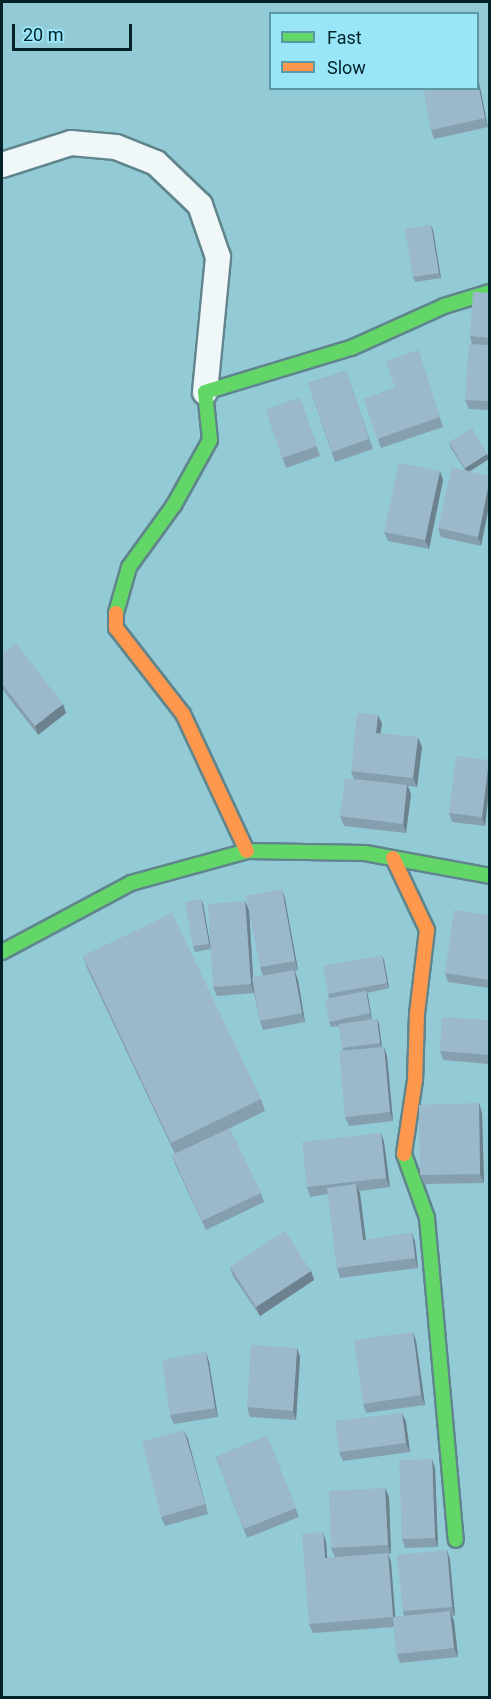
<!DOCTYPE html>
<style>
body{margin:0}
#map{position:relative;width:491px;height:1699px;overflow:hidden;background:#92cad5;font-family:Roboto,sans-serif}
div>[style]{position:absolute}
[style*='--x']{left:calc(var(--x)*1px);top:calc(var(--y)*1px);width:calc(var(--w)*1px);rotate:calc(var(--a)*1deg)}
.roads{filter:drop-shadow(2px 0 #60858c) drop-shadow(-2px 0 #60858c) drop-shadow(0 2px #60858c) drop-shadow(0 -2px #60858c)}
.lane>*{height:24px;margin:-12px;padding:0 12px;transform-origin:12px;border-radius:12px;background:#eff7f9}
.fast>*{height:14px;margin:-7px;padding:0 7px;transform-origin:7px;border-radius:7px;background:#63d668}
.slow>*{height:14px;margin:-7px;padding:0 7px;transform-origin:7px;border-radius:7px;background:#ff974d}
.wall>*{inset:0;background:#869faf}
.shaded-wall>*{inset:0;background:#6d828f}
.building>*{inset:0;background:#9cb9cc}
span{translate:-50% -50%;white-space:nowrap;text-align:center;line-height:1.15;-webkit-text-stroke:6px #98e6f8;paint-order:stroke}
.frame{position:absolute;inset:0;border:3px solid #002229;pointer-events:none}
.legend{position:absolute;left:269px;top:12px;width:210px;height:78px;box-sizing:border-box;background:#98e6f8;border:2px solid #5b98a5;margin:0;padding:8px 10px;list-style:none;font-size:18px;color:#002229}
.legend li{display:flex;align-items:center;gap:12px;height:30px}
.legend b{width:30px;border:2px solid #5b98a5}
.scale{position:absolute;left:12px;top:24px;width:120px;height:27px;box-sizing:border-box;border:3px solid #002229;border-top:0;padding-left:8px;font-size:18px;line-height:21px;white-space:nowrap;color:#002229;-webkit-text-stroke:4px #98e6f8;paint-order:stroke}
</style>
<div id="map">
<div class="roads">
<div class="lane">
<i style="--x:2;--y:165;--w:72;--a:-17.7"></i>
<i style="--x:71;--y:143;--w:45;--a:5.1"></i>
<i style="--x:116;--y:147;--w:43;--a:21.8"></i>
<i style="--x:156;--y:163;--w:61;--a:43.7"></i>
<i style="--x:200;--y:205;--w:55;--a:70.9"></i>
<i style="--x:218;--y:257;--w:136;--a:95.5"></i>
</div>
<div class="fast">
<i style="--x:116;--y:613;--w:48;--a:-74.2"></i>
<i style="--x:129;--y:567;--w:77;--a:-54"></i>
<i style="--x:174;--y:505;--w:74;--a:-61"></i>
<i style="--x:210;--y:440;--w:48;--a:-95.9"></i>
<i style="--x:205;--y:392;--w:152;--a:-16.8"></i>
<i style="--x:351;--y:348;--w:102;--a:-24.3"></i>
<i style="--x:444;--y:306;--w:48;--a:-16.9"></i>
<i style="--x:2;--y:952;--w:146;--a:-28.1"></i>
<i style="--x:131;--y:883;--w:120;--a:-15.4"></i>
<i style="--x:247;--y:851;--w:118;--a:1"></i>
<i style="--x:365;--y:853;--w:127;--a:10.4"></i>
<i style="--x:404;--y:1154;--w:68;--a:70.2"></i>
<i style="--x:427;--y:1218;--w:323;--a:84.9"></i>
</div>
<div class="slow">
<i style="--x:116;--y:613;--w:15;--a:90"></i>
<i style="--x:116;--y:628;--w:109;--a:52.1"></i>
<i style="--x:183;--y:714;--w:151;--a:65"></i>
<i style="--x:393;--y:858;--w:80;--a:64.7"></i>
<i style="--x:427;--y:930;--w:85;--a:96.8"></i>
<i style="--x:417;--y:1014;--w:66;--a:91.7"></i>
<i style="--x:415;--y:1080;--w:75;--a:98.5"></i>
</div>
</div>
<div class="wall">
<i style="clip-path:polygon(477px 88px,488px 127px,434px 139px,431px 130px)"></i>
<i style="clip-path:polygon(431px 225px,433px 230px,441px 278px,415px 282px,413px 277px)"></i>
<i style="clip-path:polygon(489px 293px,489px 410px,469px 409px,465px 400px,472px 344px,470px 336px)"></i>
<i style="clip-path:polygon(418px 350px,443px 427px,381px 448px,364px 399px,395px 388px)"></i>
<i style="clip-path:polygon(346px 371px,373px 449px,335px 462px,308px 383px)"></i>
<i style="clip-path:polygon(300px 398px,320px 456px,286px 468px,266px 410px)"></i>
<i style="clip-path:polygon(449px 442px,487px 454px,489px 459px,470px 471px,481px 546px,441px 537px,438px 528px,465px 470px,451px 448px)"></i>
<i style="clip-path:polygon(440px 471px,443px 480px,429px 549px,388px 541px,384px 532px)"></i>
<i style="clip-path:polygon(2px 654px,66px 713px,38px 735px,2px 689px)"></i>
<i style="clip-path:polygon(378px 715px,382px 724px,380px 733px,422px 747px,417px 787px,408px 786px,411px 794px,406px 833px,344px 826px,340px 816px,354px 779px,351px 771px)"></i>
<i style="clip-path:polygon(489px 760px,485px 826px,452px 822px,449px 813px)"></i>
<i style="clip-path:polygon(282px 889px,285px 899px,298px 970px,295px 971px,298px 980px,305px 1022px,263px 1030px,260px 1021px,254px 993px,217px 996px,213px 987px,245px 901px,249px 910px,253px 978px,263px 976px,260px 967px)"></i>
<i style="clip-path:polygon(203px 904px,211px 949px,195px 952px,193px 946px)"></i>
<i style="clip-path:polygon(489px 915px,489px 988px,448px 982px,445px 973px)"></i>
<i style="clip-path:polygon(83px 956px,261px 1099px,265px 1111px,228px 1129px,261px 1193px,264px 1202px,206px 1230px,175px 1164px,172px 1155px,175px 1154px,87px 968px)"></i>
<i style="clip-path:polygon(384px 960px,389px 988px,367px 993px,372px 1019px,358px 1022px,377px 1019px,379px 1024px,382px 1047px,384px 1047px,387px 1056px,393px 1121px,349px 1126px,345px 1117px,343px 1051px,339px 1026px,331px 1027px,329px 1022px,329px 998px,328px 994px)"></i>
<i style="clip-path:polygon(489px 1020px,489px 1064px,443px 1060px,440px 1051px)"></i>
<i style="clip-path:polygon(479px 1103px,482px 1113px,484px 1183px,424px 1184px,420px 1175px)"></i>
<i style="clip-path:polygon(381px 1133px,384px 1142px,390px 1187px,359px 1191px,366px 1240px,412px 1233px,415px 1242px,418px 1268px,340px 1278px,337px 1268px,328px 1194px,310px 1197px,307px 1187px)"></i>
<i style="clip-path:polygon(230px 1267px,311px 1271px,314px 1280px,260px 1316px,233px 1276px)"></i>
<i style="clip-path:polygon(413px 1332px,416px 1341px,425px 1405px,366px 1413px,363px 1404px)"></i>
<i style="clip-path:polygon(297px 1348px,300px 1357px,296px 1420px,250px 1417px,247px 1407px)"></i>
<i style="clip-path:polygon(206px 1352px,209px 1362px,218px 1417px,174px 1424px,170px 1415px)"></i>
<i style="clip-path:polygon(402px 1413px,406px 1422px,410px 1452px,343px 1461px,339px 1452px)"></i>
<i style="clip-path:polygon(184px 1430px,208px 1514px,165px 1526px,161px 1517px)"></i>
<i style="clip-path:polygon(267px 1436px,299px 1517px,247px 1538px,216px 1457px)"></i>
<i style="clip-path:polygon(435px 1468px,438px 1547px,405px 1548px,402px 1539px)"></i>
<i style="clip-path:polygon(385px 1488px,389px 1497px,391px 1554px,388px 1554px,391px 1562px,395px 1617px,404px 1616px,403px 1611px,447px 1550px,450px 1560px,455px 1616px,452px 1616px,454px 1621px,458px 1657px,400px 1663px,397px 1654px,394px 1627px,313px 1633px,309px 1624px,326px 1541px,327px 1558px,335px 1557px,331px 1548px)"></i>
</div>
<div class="shaded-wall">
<i style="clip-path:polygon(477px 72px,488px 127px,485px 118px,477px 80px)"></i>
<i style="clip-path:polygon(431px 225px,433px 230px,441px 278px,439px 273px)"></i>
<i style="clip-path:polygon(487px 454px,489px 459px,467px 473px,465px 468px)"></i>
<i style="clip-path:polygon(440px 471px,443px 480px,429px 549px,425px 540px)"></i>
<i style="clip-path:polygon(489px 482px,489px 507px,481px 546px,478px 537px)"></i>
<i style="clip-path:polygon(63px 704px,66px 713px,38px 735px,35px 726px)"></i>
<i style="clip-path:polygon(378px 715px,382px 724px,379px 742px,376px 733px)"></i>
<i style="clip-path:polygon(418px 737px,422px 747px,417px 787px,413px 778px)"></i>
<i style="clip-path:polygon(489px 760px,489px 792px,485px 826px,482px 817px)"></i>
<i style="clip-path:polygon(407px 785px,411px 794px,406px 833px,403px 824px)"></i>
<i style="clip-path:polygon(282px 889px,285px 899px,298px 970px,295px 961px)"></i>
<i style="clip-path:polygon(201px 899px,203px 904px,211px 949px,209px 944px)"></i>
<i style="clip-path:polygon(245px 901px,249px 910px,254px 993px,251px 984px)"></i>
<i style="clip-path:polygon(382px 955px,384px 960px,389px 988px,387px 983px)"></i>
<i style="clip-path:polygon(294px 970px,298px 980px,305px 1022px,302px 1013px)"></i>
<i style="clip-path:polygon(366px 991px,368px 996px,372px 1019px,370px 1013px)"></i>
<i style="clip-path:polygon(377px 1019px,379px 1024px,382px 1048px,380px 1043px)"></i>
<i style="clip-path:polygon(384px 1047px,387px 1056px,393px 1121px,390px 1112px)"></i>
<i style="clip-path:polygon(479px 1103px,482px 1113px,484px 1183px,480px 1174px)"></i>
<i style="clip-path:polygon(381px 1133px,384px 1142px,390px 1187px,386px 1178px)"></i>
<i style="clip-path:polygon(356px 1184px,360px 1193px,367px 1249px,363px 1240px)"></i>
<i style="clip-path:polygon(412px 1233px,415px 1242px,418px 1268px,415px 1258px)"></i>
<i style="clip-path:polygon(311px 1271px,314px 1280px,260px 1316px,256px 1307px)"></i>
<i style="clip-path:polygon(413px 1332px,416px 1341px,425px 1405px,421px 1395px)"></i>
<i style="clip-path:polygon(297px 1348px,300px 1357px,296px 1420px,293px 1411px)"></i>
<i style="clip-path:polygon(206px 1352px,209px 1362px,218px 1417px,215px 1408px)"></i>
<i style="clip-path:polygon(402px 1413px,406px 1422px,410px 1452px,406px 1443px)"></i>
<i style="clip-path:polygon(184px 1430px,188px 1439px,208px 1514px,205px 1504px)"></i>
<i style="clip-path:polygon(432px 1459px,435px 1468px,438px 1547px,435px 1538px)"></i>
<i style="clip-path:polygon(385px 1488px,389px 1497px,391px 1554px,388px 1545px)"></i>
<i style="clip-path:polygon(323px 1532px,326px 1541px,328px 1567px,325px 1558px)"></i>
<i style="clip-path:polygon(447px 1550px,450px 1560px,455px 1616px,452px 1607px)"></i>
<i style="clip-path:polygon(388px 1553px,391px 1562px,396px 1626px,393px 1617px)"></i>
<i style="clip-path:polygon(450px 1611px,454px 1621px,458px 1657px,454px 1648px)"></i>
</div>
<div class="building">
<i style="clip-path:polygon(477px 80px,485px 118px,431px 130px,423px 88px,477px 88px)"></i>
<i style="clip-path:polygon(431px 225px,439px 273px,413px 277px,405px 229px)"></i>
<i style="clip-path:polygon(473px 292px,489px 293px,489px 338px,470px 336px)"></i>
<i style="clip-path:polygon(469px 344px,489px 345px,489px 401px,465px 400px)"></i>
<i style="clip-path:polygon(418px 350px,440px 417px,377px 439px,364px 399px,395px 388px,386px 361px)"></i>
<i style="clip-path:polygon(346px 371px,369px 439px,332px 452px,308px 383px)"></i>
<i style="clip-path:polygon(300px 398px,317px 446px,282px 458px,266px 410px)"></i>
<i style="clip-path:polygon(472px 428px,487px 454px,465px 468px,449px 442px)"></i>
<i style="clip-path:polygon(399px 463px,440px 471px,425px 540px,384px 532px)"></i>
<i style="clip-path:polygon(452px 467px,489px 476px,489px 482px,478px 537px,438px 528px)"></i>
<i style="clip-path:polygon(16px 643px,63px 704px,35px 726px,2px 684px,2px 654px)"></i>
<i style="clip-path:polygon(357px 713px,378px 715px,376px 733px,418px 737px,413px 778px,351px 771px)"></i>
<i style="clip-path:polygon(456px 756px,489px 760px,482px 817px,449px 813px)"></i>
<i style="clip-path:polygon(345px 778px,407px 785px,403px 824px,340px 816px)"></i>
<i style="clip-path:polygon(282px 889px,295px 961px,260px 967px,246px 896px)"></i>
<i style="clip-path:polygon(201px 899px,209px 944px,193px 946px,185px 902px)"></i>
<i style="clip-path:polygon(245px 901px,251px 984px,213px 987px,208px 904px)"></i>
<i style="clip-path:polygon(454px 910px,489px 915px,489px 980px,445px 973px)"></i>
<i style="clip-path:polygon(172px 913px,261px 1099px,171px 1143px,83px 956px)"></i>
<i style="clip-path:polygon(382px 955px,387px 983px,328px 994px,323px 966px)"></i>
<i style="clip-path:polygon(294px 970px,302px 1013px,260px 1021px,252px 978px)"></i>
<i style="clip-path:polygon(366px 991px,370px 1013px,329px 1022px,325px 999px)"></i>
<i style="clip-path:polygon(442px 1017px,489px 1020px,489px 1055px,440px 1051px)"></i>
<i style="clip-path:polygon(377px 1019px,380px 1043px,342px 1048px,339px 1024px)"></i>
<i style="clip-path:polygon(384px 1047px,390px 1112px,345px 1117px,339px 1051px)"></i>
<i style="clip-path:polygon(479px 1103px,480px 1174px,420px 1175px,419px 1105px)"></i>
<i style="clip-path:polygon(230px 1128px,261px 1193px,202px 1221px,172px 1155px)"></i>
<i style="clip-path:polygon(381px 1133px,386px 1178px,307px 1187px,302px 1142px)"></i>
<i style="clip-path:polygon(356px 1184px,363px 1240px,412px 1233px,415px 1258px,337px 1268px,327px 1188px)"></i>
<i style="clip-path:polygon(285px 1231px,311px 1271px,256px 1307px,230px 1267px)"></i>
<i style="clip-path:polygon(413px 1332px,421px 1395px,363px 1404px,354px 1340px)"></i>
<i style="clip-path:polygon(251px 1345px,297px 1348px,293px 1411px,247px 1407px)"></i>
<i style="clip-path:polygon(206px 1352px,215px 1408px,170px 1415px,162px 1360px)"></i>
<i style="clip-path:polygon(402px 1413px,406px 1443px,339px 1452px,335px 1421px)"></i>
<i style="clip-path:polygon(184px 1430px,205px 1504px,161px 1517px,142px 1442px)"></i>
<i style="clip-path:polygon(267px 1436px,296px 1508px,244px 1529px,216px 1457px)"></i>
<i style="clip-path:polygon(432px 1459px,435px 1538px,402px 1539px,399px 1460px)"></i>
<i style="clip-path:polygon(385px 1488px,388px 1545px,331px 1548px,329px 1491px)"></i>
<i style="clip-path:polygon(323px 1532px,325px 1558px,388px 1553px,393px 1617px,309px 1624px,302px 1534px)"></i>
<i style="clip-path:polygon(447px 1550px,452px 1607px,403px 1611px,397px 1555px)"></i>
<i style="clip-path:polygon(450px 1611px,454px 1648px,397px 1654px,393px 1617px)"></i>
</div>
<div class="frame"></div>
<ul class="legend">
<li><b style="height:8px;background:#63d668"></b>Fast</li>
<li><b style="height:8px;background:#ff974d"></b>Slow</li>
</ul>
<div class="scale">20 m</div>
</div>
